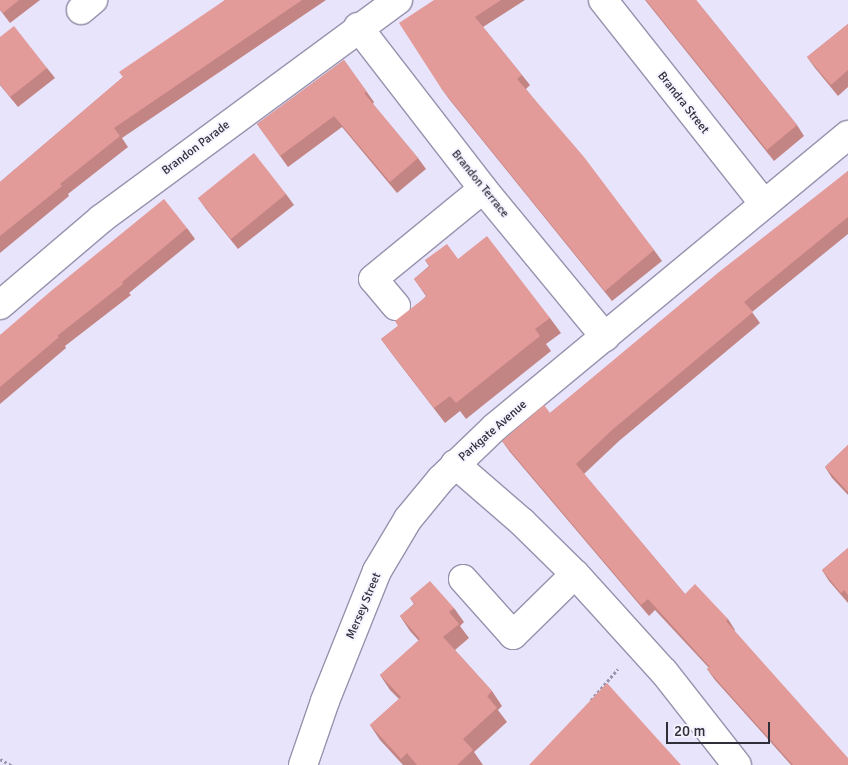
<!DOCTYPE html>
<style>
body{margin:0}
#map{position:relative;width:848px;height:765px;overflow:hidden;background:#e8e4fc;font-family:Signika,sans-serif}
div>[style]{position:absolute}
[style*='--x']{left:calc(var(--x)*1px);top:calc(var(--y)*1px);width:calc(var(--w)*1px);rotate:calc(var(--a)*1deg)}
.path>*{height:3px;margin-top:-1.5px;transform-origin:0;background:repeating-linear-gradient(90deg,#9895a8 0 2.5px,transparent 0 5px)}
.roads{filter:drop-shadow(1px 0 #9792ad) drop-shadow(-1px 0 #9792ad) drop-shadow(0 1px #9792ad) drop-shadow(0 -1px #9792ad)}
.minor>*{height:28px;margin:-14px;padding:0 14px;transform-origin:14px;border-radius:14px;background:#fff}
.wall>*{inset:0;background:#c38584}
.building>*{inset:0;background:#e39b99}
span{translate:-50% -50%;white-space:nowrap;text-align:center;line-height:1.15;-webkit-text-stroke:4px #f5f3ff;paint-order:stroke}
.street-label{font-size:12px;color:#2f2e39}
.scale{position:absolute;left:666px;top:722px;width:104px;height:22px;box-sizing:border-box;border:2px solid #2f2e39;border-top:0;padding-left:6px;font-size:15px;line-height:18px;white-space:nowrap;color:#2f2e39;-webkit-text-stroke:4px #f5f3ff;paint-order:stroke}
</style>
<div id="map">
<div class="path">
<i style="--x:591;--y:700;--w:41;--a:-48.9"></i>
<i style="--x:0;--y:759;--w:13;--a:29"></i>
</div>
<div class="roads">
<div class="minor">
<i style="--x:603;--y:0;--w:260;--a:51.7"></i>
<i style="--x:81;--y:10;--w:16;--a:-40"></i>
<i style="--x:358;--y:27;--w:205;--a:52.3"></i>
<i style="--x:483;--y:189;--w:192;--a:50.5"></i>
<i style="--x:0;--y:305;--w:133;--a:-40.4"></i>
<i style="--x:101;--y:219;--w:369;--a:-36.4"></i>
<i style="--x:396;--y:306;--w:35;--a:-130"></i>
<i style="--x:373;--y:279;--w:142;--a:-39.3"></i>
<i style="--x:455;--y:464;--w:89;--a:40.9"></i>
<i style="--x:522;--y:522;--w:74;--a:44.5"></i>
<i style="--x:575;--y:574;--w:132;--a:47.8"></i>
<i style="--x:664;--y:672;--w:118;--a:51.9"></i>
<i style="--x:463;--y:579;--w:75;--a:48.2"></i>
<i style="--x:513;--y:635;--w:87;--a:-44.5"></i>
<i style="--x:303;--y:765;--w:68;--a:-71"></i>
<i style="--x:325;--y:701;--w:140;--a:-68.2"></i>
<i style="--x:377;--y:571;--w:61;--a:-59.2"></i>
<i style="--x:408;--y:519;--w:52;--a:-50.5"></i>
<i style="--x:441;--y:479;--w:75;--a:-43.9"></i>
<i style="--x:495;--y:427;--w:458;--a:-39.6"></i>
</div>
</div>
<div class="wall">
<i style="clip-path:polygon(0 0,40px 0,10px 23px,0 10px)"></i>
<i style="clip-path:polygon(225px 0,326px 0,122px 138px,128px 147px,68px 194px,69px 196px,0 253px,0 182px,123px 77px)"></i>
<i style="clip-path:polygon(434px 0,525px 0,483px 27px,522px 75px,530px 85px,526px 89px,654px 250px,662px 261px,612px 301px,449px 99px,441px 88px)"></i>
<i style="clip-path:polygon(645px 0,696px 0,797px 125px,804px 136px,774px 161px)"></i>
<i style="clip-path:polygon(848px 24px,848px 87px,838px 96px,815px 68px,807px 57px)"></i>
<i style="clip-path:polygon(0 37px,47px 68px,55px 78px,18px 107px,0 85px)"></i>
<i style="clip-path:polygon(344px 60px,374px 102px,373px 104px,418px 158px,426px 169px,397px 193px,342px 127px,288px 167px,257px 124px)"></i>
<i style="clip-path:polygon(848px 171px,848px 234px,752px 312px,760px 323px,619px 441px,584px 474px,685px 594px,728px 619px,735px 630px,734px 631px,848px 765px,791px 765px,715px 680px,707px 669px,709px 668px,655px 610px,649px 616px,510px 452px,502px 441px,550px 413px)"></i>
<i style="clip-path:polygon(286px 194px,294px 205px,238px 249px,206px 209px,198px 198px)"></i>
<i style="clip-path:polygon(187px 228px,195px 239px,129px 293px,131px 295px,65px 346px,66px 348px,0 404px,0 335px)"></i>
<i style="clip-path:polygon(458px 259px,550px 318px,561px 333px,546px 344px,551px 351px,466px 419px,460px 411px,445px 423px,392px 354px,381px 339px,398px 326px,426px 296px,414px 279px,429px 266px,425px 260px)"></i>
<i style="clip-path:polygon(848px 445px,848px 495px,832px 478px,825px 467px)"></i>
<i style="clip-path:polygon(848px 548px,848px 603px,829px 581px,822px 570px)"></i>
<i style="clip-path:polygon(410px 598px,454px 608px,464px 622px,460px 626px,469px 638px,455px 650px,492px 691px,502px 706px,498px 710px,507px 722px,474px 752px,483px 765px,403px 765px,380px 740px,370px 725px,399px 699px,390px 690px,380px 675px,419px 641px,410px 631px,400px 616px,414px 604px)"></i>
</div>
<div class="building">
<i style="clip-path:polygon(0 0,19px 0,3px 13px,0 9px)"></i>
<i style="clip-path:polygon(225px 0,302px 0,114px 128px,120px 136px,60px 184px,62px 186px,0 236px,0 182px,123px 77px,119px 72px)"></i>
<i style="clip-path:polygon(434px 0,501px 0,475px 17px,522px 75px,517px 79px,584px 157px,654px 250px,605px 291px,441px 88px,399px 23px)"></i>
<i style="clip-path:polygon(646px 0,696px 0,797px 125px,767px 150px)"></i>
<i style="clip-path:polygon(848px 24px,848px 70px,831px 85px,807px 57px)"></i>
<i style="clip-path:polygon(14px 26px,47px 68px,10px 97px,0 84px,0 37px)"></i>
<i style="clip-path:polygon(344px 60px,367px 92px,364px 93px,418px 158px,390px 182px,334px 116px,280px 156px,257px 124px)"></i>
<i style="clip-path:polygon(254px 153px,286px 194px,231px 239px,198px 198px)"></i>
<i style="clip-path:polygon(848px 171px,848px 217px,744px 302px,753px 312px,612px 430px,576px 464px,685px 594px,695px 584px,728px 619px,726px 621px,848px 758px,848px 765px,793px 765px,707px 669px,710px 667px,648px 599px,641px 605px,502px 441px,544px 405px,550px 413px,719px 272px)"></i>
<i style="clip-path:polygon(164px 199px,187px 228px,122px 282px,123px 284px,57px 336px,59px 337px,0 387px,0 335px,51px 291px)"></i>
<i style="clip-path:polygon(487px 236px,550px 318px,535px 329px,540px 336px,456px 403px,450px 396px,434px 408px,381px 339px,398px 326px,395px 321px,427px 296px,414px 279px,430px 266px,425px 260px,447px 244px,458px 259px)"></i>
<i style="clip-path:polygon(848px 445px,848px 492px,825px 467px)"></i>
<i style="clip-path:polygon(848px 548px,848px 595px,844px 590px,841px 593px,822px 570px)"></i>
<i style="clip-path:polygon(430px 581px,454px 608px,449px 612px,459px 624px,443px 637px,492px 691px,487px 696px,497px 708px,463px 739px,473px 750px,457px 765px,417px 765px,407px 753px,401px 759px,370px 725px,401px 697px,380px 675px,420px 639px,400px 616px,415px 604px,410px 598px)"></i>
<i style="clip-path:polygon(607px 683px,681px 765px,529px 765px)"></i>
</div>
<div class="street-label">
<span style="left:683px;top:103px;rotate:52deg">Brandra Street</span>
<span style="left:196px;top:148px;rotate:-37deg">Brandon Parade</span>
<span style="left:480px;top:184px;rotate:51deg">Brandon Terrace</span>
<span style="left:493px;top:431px;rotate:-41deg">Parkgate Avenue</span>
<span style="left:364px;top:606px;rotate:-67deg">Mersey Street</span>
</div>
<div class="scale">20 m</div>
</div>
